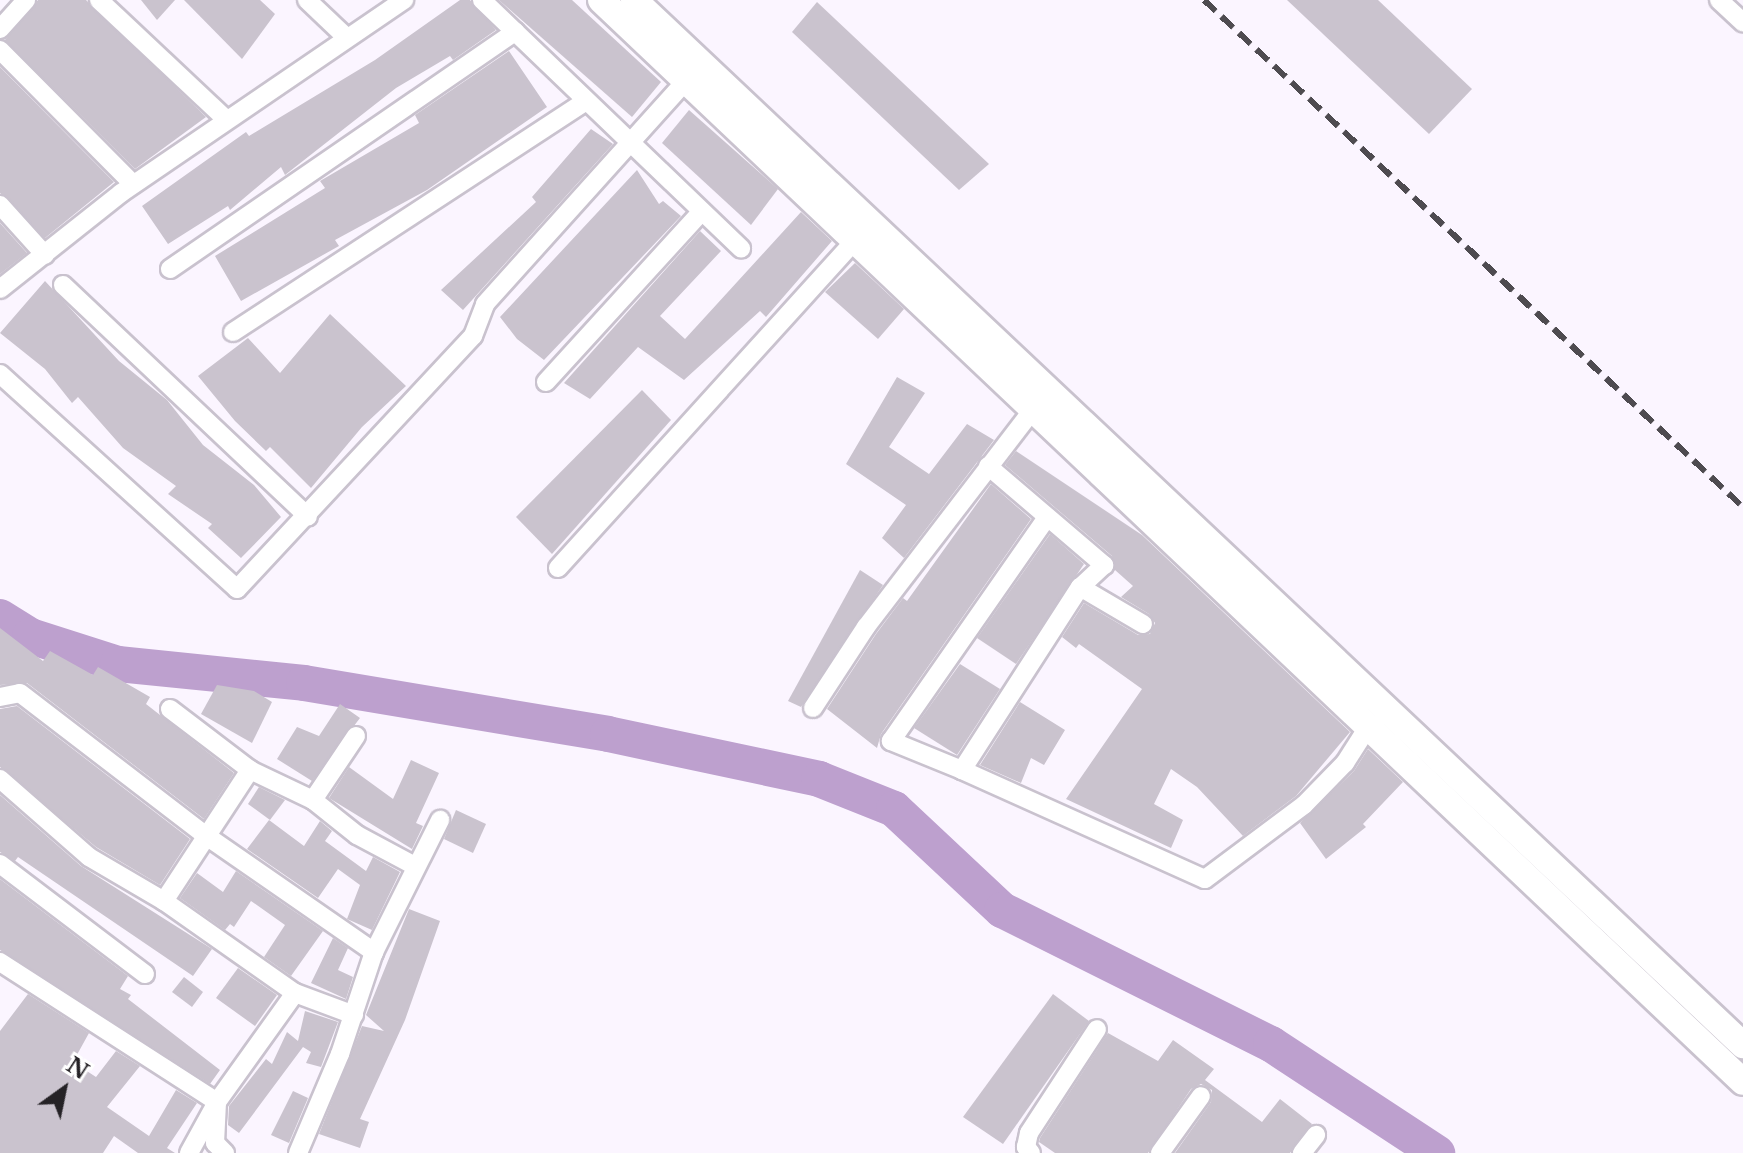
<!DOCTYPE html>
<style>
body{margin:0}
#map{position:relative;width:1743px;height:1153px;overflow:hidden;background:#fbf5ff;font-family:"Libre Baskerville",serif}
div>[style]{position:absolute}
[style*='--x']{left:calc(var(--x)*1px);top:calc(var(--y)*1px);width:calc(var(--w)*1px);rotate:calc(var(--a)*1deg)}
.river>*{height:36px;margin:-18px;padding:0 18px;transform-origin:18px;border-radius:18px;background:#bda0ce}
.building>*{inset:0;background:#cac3ce}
.roads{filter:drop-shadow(2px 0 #c9c2ce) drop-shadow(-2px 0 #c9c2ce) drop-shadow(0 2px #c9c2ce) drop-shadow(0 -2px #c9c2ce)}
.street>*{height:18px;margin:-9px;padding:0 9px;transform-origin:9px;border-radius:9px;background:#fff}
.secondary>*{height:26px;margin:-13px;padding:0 13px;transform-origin:13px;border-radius:13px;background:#fff}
.rail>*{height:6px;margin-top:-3px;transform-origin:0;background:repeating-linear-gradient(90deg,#4e4b50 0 16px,transparent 0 24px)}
span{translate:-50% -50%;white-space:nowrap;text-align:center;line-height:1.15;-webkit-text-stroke:8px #fff;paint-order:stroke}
.north{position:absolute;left:24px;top:1049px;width:80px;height:80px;-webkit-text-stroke:6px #fff;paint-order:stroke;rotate:33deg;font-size:22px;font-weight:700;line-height:32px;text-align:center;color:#252226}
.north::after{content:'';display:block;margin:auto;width:28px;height:36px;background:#252226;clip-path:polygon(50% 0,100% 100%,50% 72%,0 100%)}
</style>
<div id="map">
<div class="river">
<i style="--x:0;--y:617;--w:36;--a:32"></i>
<i style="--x:30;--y:636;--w:92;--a:17.7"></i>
<i style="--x:118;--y:664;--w:187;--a:5.8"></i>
<i style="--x:304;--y:683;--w:308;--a:9.5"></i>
<i style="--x:608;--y:734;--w:216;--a:12"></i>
<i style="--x:819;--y:779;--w:81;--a:21.8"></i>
<i style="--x:894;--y:809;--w:148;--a:43.1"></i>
<i style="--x:1002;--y:910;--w:301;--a:26.5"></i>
<i style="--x:1271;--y:1044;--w:199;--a:33.3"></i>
</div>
<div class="building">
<i style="clip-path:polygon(38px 0,86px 0,206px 117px,135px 169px,5px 40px)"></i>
<i style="clip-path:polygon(141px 0,175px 0,157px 20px)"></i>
<i style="clip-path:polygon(184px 0,260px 0,275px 14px,242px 59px)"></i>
<i style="clip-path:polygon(460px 0,470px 0,496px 30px,453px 60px,450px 56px,396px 88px,285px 175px,281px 167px,230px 210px,228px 206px,168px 244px,142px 206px,246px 132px,249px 136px,375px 60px)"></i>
<i style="clip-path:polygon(499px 0,572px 0,661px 82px,632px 117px)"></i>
<i style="clip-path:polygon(1287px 0,1378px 0,1472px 89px,1429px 134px)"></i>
<i style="clip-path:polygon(817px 2px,989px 164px,959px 190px,792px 32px)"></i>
<i style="clip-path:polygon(509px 51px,547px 107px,427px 190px,335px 240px,339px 246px,241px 301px,215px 256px,325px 188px,320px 181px,419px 123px,415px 115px)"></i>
<i style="clip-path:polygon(0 67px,114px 182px,45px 238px,0 193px)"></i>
<i style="clip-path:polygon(689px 110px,778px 189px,751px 225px,662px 143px)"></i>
<i style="clip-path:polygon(591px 129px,613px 144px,463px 310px,441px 290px,536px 202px,532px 197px)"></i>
<i style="clip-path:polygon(637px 170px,659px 204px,663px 201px,681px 216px,544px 360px,517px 339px,500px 317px)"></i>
<i style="clip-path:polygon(801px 212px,832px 241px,766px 317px,760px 311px,684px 380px,638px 347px,590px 399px,564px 383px,700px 231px,721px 251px,660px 316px,685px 339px)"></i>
<i style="clip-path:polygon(0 223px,27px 253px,0 274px)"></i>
<i style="clip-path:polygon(855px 263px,904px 309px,878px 339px,825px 292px)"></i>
<i style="clip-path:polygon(45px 281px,119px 361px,167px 400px,203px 445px,254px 485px,281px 517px,241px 558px,208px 528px,212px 524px,168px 494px,176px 486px,123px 448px,78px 397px,72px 403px,45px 369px,0 333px)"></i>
<i style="clip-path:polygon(330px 314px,406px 386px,362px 427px,311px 488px,270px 447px,266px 451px,235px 421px,198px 376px,248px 338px,280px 373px)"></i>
<i style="clip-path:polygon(897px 377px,925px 393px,889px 447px,929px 474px,967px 424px,994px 440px,904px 558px,882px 538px,906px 505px,846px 464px)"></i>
<i style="clip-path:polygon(642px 390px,671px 420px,552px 554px,516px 517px)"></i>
<i style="clip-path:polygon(1016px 451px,1142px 535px,1350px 732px,1296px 796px,1243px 836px,1197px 787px,1171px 769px,1154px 804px,1183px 820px,1171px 848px,1066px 799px,1142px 689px,1079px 644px,1076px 648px,1062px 637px,1084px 603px,1138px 635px,1150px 634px,1155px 623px,1149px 614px,1121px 597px,1133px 586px,1115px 570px,1112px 556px,1005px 465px)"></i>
<i style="clip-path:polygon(991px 484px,1031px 519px,881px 734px,877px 748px,827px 709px,876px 634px,903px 598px,907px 601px)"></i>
<i style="clip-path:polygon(1050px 534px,1084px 564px,1016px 664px,977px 638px)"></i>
<i style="clip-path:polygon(860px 570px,883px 585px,801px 707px,788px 701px)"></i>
<i style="clip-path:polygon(0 628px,43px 661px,50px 651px,93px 675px,98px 667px,150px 697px,146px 704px,234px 773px,204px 819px,27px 683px,0 685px)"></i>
<i style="clip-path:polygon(960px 664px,1000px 689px,957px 755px,914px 728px)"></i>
<i style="clip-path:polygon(217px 685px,254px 691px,272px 702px,252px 743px,201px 714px)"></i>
<i style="clip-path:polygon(1020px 702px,1065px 730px,1044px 765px,1031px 758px,1021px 783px,980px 765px)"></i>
<i style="clip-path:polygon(340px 704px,360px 718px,312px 781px,277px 759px,297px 727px,319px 736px)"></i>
<i style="clip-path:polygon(17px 706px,190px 839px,160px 885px,96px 847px,0 767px,0 709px)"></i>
<i style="clip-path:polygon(1368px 749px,1403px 782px,1363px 824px,1366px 827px,1326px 859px,1300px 823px,1354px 771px)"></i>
<i style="clip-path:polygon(411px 760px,439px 773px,416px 823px,423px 826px,412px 849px,329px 798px,349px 767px,393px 799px)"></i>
<i style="clip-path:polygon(259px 787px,285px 800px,270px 820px,248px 804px)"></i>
<i style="clip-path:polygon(0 795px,81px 866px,212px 949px,193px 976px,18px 857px,15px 861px,0 852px)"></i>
<i style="clip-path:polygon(456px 810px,486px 824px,473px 853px,444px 839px)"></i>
<i style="clip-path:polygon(269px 820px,304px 846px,320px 821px,332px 831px,325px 841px,366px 871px,373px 857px,400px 872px,372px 930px,347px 919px,360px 885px,338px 869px,318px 898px,247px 849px)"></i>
<i style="clip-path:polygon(236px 871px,323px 931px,291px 976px,264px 957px,285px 925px,251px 901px,234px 927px,230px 924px,225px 930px,180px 898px,197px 873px,223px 892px)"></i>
<i style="clip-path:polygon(0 879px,128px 976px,120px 989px,131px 995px,128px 999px,220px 1070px,210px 1084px,0 950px)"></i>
<i style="clip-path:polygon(409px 909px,440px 921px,405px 1020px,360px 1119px,369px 1122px,360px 1148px,319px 1134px,362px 1026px,384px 1031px,366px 1015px)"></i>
<i style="clip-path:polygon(333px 938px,348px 948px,338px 970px,353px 977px,346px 999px,311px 983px)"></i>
<i style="clip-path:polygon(238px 968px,277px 995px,255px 1026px,216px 998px)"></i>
<i style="clip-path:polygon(184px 977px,203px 992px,192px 1007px,172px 992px)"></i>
<i style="clip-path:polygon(28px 994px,89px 1033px,73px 1062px,96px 1077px,116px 1051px,140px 1066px,107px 1107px,149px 1136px,176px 1090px,197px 1103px,167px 1148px,175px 1153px,138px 1153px,114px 1136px,103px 1153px,0 1153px,0 1031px)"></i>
<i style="clip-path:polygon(1053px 994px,1089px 1021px,1003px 1144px,963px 1117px)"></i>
<i style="clip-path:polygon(305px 1011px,338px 1022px,321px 1067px,306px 1063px,311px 1052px,303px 1047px,239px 1133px,228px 1125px,229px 1106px,266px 1059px,272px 1064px,287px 1032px,298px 1041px)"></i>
<i style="clip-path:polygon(1108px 1033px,1158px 1061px,1173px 1040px,1214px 1069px,1205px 1080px,1262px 1122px,1280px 1099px,1312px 1124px,1290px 1153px,1175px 1153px,1211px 1102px,1212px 1090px,1201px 1084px,1191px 1089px,1148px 1153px,1055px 1153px,1039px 1142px,1040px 1138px)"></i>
<i style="clip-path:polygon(293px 1091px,308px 1098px,289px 1143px,271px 1135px)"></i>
</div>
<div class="roads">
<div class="street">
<i style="--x:99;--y:0;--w:175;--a:43.2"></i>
<i style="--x:307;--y:0;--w:54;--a:43.5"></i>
<i style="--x:482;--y:0;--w:359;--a:43.8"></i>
<i style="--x:1719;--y:0;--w:33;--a:43"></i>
<i style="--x:0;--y:29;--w:39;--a:-48"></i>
<i style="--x:0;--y:50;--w:189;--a:45.2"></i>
<i style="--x:0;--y:205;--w:67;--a:48"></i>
<i style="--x:170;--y:269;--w:419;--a:-34.5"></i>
<i style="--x:63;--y:285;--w:337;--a:43.4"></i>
<i style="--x:0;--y:289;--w:154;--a:-38.4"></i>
<i style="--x:121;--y:193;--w:343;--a:-34.3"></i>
<i style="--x:233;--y:332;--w:420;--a:-33.2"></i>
<i style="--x:0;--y:374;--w:320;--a:42.2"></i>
<i style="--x:237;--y:589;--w:346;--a:-47"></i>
<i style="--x:473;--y:336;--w:34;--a:-69"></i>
<i style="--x:485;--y:304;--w:300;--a:-48"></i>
<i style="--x:546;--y:382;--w:230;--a:-47.6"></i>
<i style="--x:988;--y:466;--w:153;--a:40.5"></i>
<i style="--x:1104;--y:565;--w:33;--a:137"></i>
<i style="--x:1080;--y:587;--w:218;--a:122.8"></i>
<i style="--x:962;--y:770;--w:266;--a:24.2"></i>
<i style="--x:1205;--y:879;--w:124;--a:-36.8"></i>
<i style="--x:1304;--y:805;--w:59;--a:-45.7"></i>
<i style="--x:1345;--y:763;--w:43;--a:-57.4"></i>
<i style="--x:558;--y:568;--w:442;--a:-47.8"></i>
<i style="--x:1080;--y:587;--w:73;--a:30.4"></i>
<i style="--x:0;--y:697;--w:20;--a:-11"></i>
<i style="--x:20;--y:693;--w:233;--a:37.5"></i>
<i style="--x:205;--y:835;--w:206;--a:34.7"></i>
<i style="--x:813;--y:708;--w:97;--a:-56.8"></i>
<i style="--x:866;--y:627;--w:275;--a:-52.5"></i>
<i style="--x:170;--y:709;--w:101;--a:37.3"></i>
<i style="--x:250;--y:770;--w:70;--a:25.5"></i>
<i style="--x:313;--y:800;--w:56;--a:38.5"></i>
<i style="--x:357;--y:835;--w:66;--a:28.1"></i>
<i style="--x:962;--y:770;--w:77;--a:-157.8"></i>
<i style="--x:891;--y:741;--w:273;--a:-55.1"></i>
<i style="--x:0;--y:779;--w:118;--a:41.2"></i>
<i style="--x:89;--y:857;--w:87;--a:30.4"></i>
<i style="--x:164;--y:901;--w:160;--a:35.1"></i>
<i style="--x:295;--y:993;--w:63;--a:20.4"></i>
<i style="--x:313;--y:800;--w:77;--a:-56.1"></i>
<i style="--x:0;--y:864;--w:182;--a:37.2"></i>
<i style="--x:164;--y:901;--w:157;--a:-56.7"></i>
<i style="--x:0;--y:962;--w:258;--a:32.8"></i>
<i style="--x:217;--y:1102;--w:58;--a:118.8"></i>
<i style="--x:225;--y:1153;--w:14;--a:-135"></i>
<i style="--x:215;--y:1143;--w:41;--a:-87.2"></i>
<i style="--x:217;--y:1102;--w:134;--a:-54.4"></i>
<i style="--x:298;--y:1153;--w:108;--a:-67"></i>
<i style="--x:340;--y:1054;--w:108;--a:-71.6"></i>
<i style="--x:374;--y:952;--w:148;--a:-63.4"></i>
<i style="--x:1031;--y:1153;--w:8;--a:-130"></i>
<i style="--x:1026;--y:1147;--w:14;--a:-78"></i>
<i style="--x:1029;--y:1133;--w:124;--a:-56.8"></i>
<i style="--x:1160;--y:1153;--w:70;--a:-54.3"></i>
<i style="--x:1302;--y:1153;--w:23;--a:-52"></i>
</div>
<div class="secondary">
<i style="--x:601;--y:0;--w:1573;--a:43.45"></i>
<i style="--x:634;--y:0;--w:1524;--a:43.3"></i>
</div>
</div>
<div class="rail">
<i style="--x:1204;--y:0;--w:740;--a:43.25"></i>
</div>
<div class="north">N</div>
</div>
